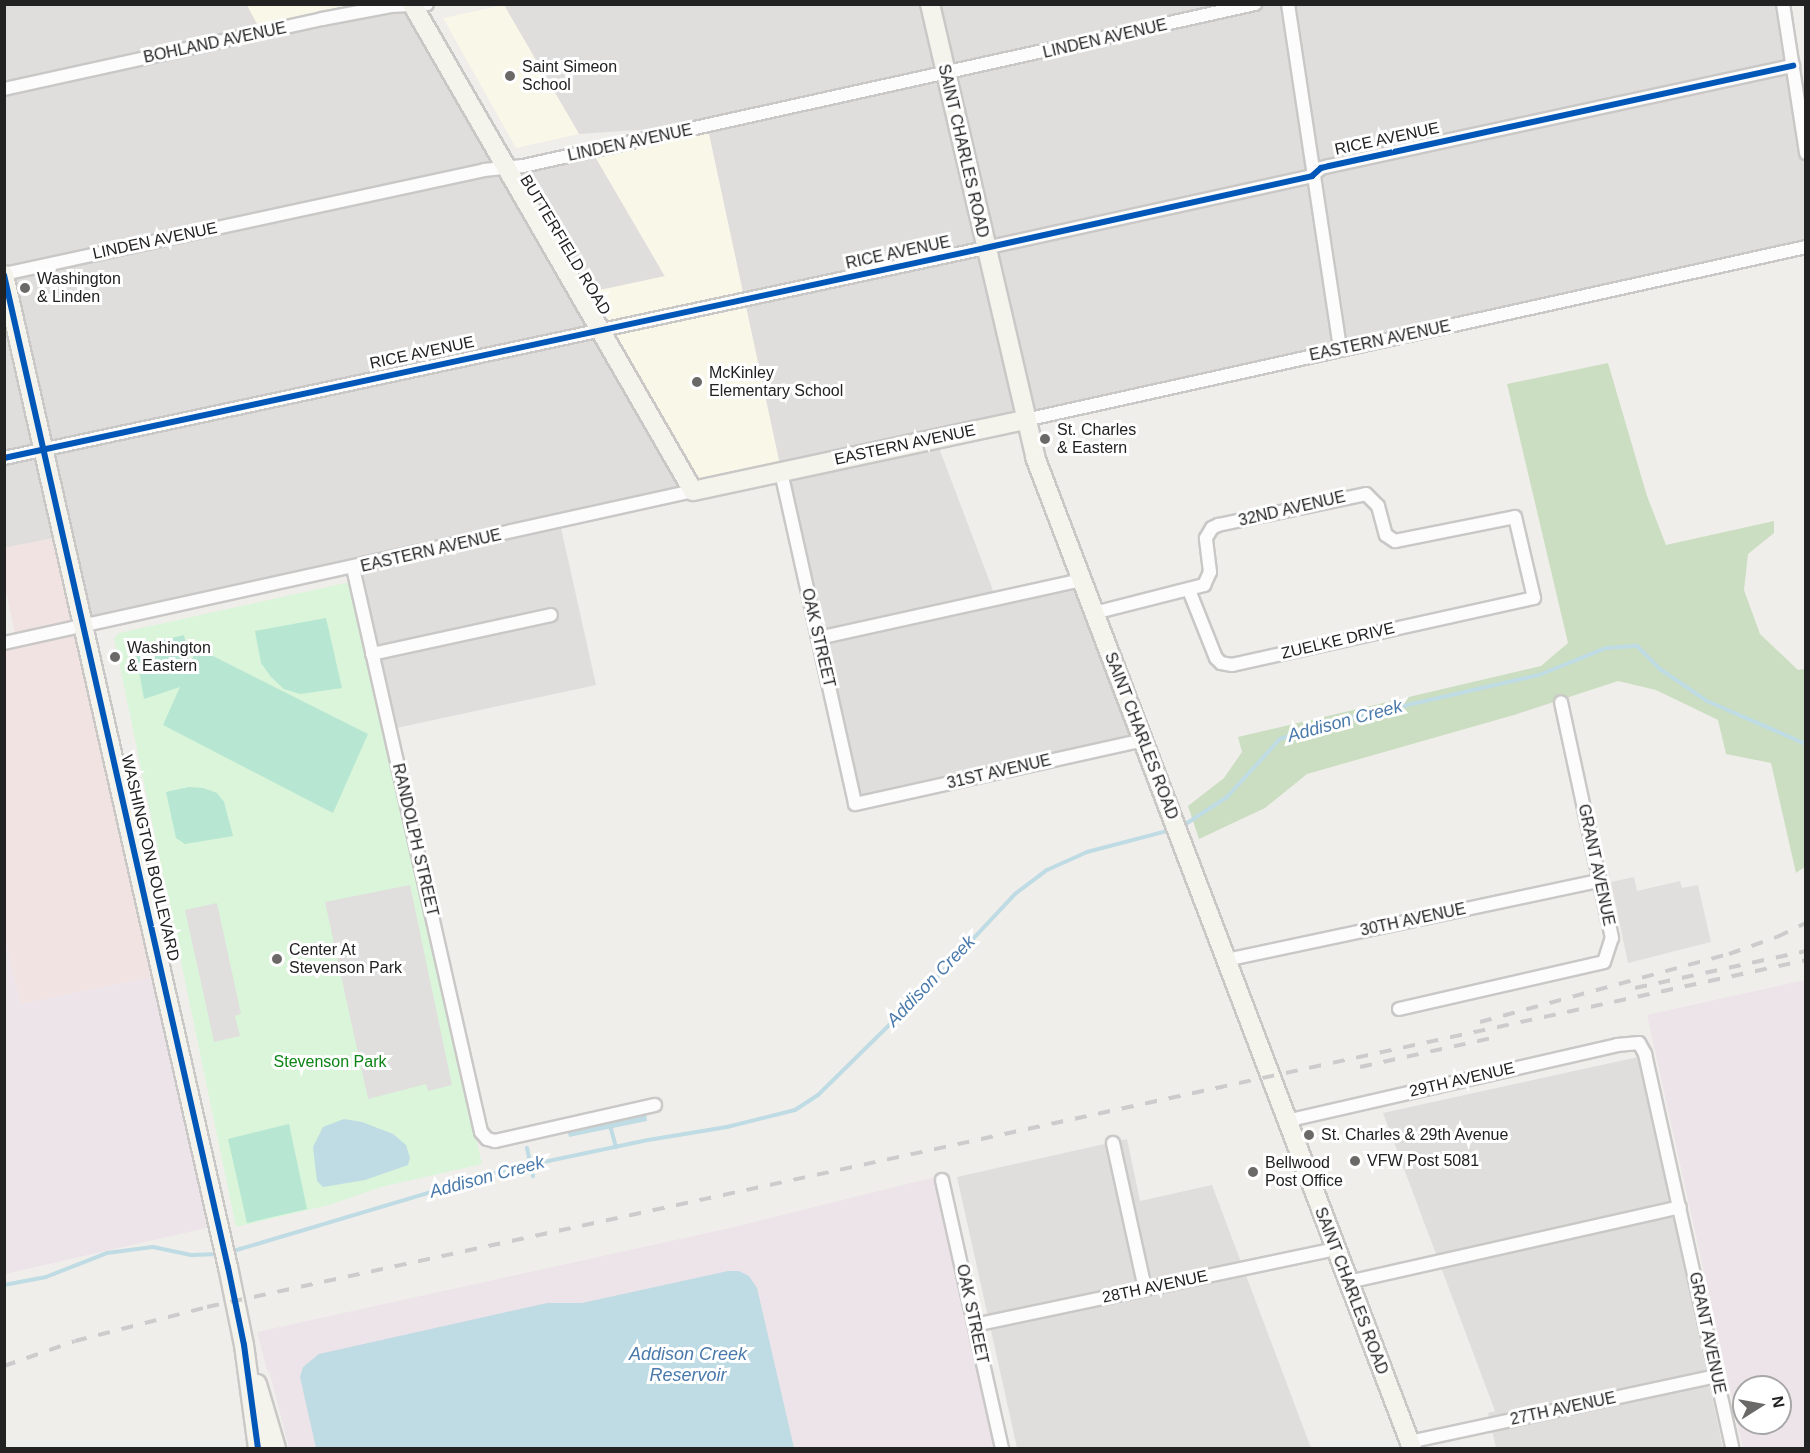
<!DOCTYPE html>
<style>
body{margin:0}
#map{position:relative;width:1810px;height:1453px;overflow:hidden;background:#f0eeeb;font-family:Helvetica,sans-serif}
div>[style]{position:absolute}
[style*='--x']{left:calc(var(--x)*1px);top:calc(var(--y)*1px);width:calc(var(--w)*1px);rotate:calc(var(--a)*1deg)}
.residential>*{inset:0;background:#dfdedc}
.commercial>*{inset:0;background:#f1e3e1}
.industrial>*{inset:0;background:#ede4e9}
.education>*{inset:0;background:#f8f7e8}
.forest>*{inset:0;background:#cbdec1}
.park>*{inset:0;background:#daf5da}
.pitch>*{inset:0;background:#b7e6d2}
.parking>*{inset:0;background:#e0dfde}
.water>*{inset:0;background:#bfdbe3}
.stream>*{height:4px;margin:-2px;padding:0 2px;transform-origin:2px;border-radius:2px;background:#bfdbe3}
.roads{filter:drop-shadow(2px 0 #c9c8c7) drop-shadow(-2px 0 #c9c8c7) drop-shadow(0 2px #c9c8c7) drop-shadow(0 -2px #c9c8c7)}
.street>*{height:12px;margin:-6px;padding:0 6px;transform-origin:6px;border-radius:6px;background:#fdfcfc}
.secondary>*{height:18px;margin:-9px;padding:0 9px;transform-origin:9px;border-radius:9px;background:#f4f4ed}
.rail>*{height:4px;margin-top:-2px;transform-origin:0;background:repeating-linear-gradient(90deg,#ccc 0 12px,transparent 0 24px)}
.cycleway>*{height:6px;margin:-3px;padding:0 3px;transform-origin:3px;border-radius:3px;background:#0057b8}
.dots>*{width:16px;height:16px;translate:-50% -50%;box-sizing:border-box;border:3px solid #fff;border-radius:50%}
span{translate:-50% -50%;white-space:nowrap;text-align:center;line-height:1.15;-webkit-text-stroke:6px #fff;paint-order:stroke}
.street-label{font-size:16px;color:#222}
.poi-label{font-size:16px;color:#222}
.left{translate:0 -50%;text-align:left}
.park-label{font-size:16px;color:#0c8416}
.water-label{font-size:18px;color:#4a7aab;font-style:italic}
.frame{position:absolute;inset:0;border:6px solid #222;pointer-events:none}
.north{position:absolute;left:1732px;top:1375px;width:60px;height:60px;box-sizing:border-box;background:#fff;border:2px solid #a7a7a7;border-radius:50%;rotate:79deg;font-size:16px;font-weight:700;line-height:24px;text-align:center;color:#222}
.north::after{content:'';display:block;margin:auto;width:21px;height:27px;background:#6a6968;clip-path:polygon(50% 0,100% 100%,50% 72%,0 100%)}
</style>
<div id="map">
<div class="residential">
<i style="clip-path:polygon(4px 5px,247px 5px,263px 35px,411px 7px,690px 490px,89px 622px,5px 259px)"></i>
<i style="clip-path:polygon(504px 5px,928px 5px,1022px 418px,781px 470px,707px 125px,579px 134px)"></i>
<i style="clip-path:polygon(932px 5px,1779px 5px,1805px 170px,1805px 245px,1028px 415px)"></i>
<i style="clip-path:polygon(593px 153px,665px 277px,581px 294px,508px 171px)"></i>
<i style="clip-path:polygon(4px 276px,64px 536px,5px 548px,4px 548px)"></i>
<i style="clip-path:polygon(936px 440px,997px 601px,1081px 582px,1140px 738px,857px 800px,784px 474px)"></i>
<i style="clip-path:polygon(561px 528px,596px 685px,392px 729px,355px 569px)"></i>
<i style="clip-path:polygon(1638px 1057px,1723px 1448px,1496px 1448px,1488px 1413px,1495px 1411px,1383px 1113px)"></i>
<i style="clip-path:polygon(1127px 1139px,1140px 1201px,1212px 1185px,1311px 1448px,1017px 1448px,957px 1177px)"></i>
</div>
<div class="commercial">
<i style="clip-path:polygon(64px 536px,84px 624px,16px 639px,5px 586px,4px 548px)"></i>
<i style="clip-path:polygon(84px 630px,161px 975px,21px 1004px,4px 936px,4px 647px)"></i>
</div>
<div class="industrial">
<i style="clip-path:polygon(4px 936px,21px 1004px,161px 975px,215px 1226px,5px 1274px)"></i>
<i style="clip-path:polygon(evenodd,1805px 980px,1805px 1448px,1743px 1448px,1647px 1015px,1805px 980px,1744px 1387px,1780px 1387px,1780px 1423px,1744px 1423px,1744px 1387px)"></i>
<i style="clip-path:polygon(935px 1177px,995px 1448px,289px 1448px,270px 1374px,267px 1370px,257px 1332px,730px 1228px)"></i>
</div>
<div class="education">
<i style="clip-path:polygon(409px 4px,263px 35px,247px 5px)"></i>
<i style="clip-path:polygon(504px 5px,579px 134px,516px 148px,443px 18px)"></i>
<i style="clip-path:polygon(707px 125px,781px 470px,693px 490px,581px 294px,665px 276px,593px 153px)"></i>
</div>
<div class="forest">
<i style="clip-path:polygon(1608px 363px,1647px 496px,1666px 545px,1774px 521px,1774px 533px,1748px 554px,1744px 590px,1760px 634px,1798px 670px,1805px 669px,1806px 866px,1796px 873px,1771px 763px,1726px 754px,1718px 720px,1656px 690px,1618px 681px,1514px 715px,1307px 774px,1265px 808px,1199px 839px,1188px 806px,1224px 778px,1242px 752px,1238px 737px,1541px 666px,1568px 643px,1507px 384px)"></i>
</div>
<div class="park">
<i style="clip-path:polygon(350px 582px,482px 1164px,381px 1187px,329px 1205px,236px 1227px,114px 638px,119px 633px)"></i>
</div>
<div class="pitch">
<i style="clip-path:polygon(326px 618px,342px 688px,300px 694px,284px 689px,271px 677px,261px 663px,255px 631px)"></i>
<i style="clip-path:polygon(184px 635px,190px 664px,197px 648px,368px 734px,333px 813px,163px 725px,180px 687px,144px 699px,136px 654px,142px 645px)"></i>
<i style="clip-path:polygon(189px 787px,203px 788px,217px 793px,224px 802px,233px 836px,185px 844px,176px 838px,166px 792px)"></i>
<i style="clip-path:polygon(289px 1124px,307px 1209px,247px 1223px,228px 1139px)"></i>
</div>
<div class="parking">
<i style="clip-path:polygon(1634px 877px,1637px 891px,1680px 881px,1682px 888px,1698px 885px,1711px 942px,1628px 963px,1611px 882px)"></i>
<i style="clip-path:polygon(410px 885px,452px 1085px,428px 1091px,426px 1084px,368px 1099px,325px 902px)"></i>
<i style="clip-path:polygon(217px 903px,241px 1014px,235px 1016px,240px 1036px,214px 1042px,185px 910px)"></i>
</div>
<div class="water">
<i style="clip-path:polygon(646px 1113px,647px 1121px,569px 1137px,567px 1129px)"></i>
<i style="clip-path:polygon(344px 1119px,362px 1122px,393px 1134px,406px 1145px,410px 1158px,408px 1165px,365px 1180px,323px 1187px,317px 1181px,313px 1147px,323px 1127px)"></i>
<i style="clip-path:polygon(728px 1271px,739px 1271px,749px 1276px,757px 1288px,794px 1448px,316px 1448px,300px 1377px,303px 1367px,319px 1354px,547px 1303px,582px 1303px)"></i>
</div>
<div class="stream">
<i style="--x:1181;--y:827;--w:55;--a:-33.1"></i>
<i style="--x:1227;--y:797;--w:79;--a:-47.6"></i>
<i style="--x:1280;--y:739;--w:52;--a:-18.1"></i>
<i style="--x:1329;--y:723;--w:215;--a:-12.9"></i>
<i style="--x:1539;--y:675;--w:72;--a:-21.9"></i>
<i style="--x:1606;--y:648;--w:31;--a:-4"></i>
<i style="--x:1637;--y:646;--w:33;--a:45"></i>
<i style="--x:1660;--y:669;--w:57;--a:34.2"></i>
<i style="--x:1707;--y:701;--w:108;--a:23.5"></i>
<i style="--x:610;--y:1125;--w:23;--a:75"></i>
<i style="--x:527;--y:1148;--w:29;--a:78"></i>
<i style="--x:230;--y:1252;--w:283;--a:-16.6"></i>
<i style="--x:501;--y:1171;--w:150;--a:-11.9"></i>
<i style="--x:648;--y:1140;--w:80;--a:-9.3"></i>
<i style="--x:727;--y:1127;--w:70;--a:-14"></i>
<i style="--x:795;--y:1110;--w:27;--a:-33"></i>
<i style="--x:818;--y:1095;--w:153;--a:-44.5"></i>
<i style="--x:927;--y:988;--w:129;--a:-46.9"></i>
<i style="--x:1015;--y:894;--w:40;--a:-37"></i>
<i style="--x:1047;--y:870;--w:44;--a:-24.2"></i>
<i style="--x:1087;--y:852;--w:87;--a:-14.7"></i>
<i style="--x:4;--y:1285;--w:43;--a:-10.8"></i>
<i style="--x:46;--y:1277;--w:66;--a:-21.5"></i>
<i style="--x:107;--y:1253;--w:46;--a:-7.4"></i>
<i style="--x:153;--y:1247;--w:40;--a:12"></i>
<i style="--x:192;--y:1255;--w:28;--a:-2"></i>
</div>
<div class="roads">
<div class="street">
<i style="--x:1288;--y:4;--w:349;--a:81.4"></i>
<i style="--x:1783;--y:4;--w:151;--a:81.2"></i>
<i style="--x:4;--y:89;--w:326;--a:-12.4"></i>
<i style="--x:322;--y:19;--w:70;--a:-10.7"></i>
<i style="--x:391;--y:6;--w:36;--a:-3"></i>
<i style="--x:4;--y:274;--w:491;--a:-12.2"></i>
<i style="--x:484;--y:170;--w:39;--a:-6"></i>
<i style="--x:523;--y:166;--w:750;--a:-12.48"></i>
<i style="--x:1025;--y:420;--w:800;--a:-12.49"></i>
<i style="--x:4;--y:458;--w:1003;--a:-12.08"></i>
<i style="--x:985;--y:248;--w:335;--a:-12.4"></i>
<i style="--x:1312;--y:176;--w:12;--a:-42"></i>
<i style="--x:1321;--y:168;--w:8;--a:-14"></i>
<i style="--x:1329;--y:166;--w:475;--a:-12.2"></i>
<i style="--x:781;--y:472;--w:340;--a:77.4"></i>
<i style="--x:855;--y:804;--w:295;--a:-12.5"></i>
<i style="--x:353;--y:568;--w:578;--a:77.21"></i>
<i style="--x:481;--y:1132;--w:9;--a:49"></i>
<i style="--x:487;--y:1139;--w:8;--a:14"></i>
<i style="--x:495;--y:1141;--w:164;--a:-12.7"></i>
<i style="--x:1094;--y:613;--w:114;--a:-14.3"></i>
<i style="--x:1204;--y:585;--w:14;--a:-65"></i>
<i style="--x:1210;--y:572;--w:34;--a:-97"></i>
<i style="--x:1206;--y:538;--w:12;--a:-59"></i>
<i style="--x:1212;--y:528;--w:7;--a:-27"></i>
<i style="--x:1218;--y:525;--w:151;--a:-11.8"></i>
<i style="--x:1366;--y:494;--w:17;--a:45"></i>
<i style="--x:1378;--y:506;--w:30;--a:75"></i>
<i style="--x:1386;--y:535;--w:11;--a:34"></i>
<i style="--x:1395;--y:541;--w:122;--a:-11.3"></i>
<i style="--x:1515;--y:517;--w:83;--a:76.8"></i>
<i style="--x:1534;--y:598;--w:309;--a:167.5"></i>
<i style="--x:1232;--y:665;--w:11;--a:-170"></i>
<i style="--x:1221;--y:663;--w:7;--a:-135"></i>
<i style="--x:1216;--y:658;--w:73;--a:-111.7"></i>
<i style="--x:818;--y:638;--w:270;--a:-12.4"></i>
<i style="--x:4;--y:643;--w:706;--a:-12.44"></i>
<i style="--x:372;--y:654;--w:183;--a:-12.3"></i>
<i style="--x:1226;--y:960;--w:381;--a:-12"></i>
<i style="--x:1399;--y:1009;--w:210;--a:-12.9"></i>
<i style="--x:1604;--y:962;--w:25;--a:-72"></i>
<i style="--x:1612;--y:938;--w:241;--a:-102.2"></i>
<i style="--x:1286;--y:1121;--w:340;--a:-12.9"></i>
<i style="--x:1617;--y:1045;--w:22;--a:-5"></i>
<i style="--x:1639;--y:1043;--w:13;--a:61"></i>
<i style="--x:1645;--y:1054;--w:403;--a:77.5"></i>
<i style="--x:1113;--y:1143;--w:149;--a:77.6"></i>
<i style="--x:942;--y:1180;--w:275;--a:77.4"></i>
<i style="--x:1348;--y:1282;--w:340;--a:-12.7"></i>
<i style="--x:975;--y:1325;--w:368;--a:-11.9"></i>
<i style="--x:1409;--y:1442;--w:314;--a:-12.1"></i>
</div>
<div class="secondary">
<i style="--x:412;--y:4;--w:562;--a:60.01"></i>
<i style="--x:693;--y:491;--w:340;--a:-12.1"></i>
<i style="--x:930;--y:4;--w:465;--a:76.9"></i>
<i style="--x:1035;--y:457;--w:1060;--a:69.17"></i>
<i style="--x:4;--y:275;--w:1017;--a:77.28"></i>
<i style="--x:228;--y:1267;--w:80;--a:78.4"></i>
<i style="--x:244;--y:1345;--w:104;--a:82.3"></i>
<i style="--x:257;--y:1384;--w:67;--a:73.5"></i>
</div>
</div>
<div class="rail">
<i style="--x:1635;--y:988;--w:175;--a:-12.2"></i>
<i style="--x:1480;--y:1022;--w:258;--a:-15.3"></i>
<i style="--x:1729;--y:954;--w:51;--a:-19.5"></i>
<i style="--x:1777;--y:937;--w:32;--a:-26"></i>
<i style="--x:1360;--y:1067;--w:144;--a:-12.4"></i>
<i style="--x:4;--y:1366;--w:75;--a:-19.4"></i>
<i style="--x:75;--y:1341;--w:136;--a:-14.4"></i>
<i style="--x:207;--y:1307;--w:1636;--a:-12.24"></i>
</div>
<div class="cycleway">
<i style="--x:4;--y:275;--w:1017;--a:77.28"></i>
<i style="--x:228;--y:1267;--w:80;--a:78.4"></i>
<i style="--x:244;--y:1345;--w:104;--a:82.3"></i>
<i style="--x:4;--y:458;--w:1003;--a:-12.08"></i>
<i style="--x:985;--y:248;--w:335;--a:-12.4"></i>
<i style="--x:1312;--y:176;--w:12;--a:-42"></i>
<i style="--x:1321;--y:168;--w:8;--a:-14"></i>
<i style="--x:1329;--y:166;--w:475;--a:-12.2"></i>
</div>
<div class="dots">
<i style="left:510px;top:76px;background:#6a6968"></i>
<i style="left:25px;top:288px;background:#6a6968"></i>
<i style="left:697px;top:382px;background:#6a6968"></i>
<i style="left:1045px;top:439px;background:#6a6968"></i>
<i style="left:115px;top:657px;background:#6a6968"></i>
<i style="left:277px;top:959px;background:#6a6968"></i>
<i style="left:1309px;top:1135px;background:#6a6968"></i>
<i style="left:1355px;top:1161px;background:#6a6968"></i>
<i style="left:1253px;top:1172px;background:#6a6968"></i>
</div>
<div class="street-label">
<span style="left:1105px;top:39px;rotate:-13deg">LINDEN AVENUE</span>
<span style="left:215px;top:43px;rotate:-12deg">BOHLAND AVENUE</span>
<span style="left:1387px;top:139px;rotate:-12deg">RICE AVENUE</span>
<span style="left:630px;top:143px;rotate:-12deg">LINDEN AVENUE</span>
<span style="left:963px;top:151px;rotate:77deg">SAINT CHARLES ROAD</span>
<span style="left:155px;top:241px;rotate:-12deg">LINDEN AVENUE</span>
<span style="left:565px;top:245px;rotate:59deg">BUTTERFIELD ROAD</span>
<span style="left:898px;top:253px;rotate:-12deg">RICE AVENUE</span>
<span style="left:1380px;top:341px;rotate:-12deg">EASTERN AVENUE</span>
<span style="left:422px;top:353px;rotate:-12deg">RICE AVENUE</span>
<span style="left:905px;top:445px;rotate:-12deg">EASTERN AVENUE</span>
<span style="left:1292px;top:509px;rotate:-13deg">32ND AVENUE</span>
<span style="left:431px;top:551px;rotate:-13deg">EASTERN AVENUE</span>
<span style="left:818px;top:638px;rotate:77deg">OAK STREET</span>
<span style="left:1338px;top:641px;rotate:-13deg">ZUELKE DRIVE</span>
<span style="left:1141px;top:736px;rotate:69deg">SAINT CHARLES ROAD</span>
<span style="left:999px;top:772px;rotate:-13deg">31ST AVENUE</span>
<span style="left:415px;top:840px;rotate:77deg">RANDOLPH STREET</span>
<span style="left:150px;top:858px;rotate:77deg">WASHINGTON BOULEVARD</span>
<span style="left:1596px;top:865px;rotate:78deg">GRANT AVENUE</span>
<span style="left:1413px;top:920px;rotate:-12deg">30TH AVENUE</span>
<span style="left:1462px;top:1080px;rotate:-13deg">29TH AVENUE</span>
<span style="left:1155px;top:1287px;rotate:-12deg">28TH AVENUE</span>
<span style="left:1351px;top:1291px;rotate:69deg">SAINT CHARLES ROAD</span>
<span style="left:972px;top:1314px;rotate:78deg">OAK STREET</span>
<span style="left:1707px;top:1333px;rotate:78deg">GRANT AVENUE</span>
<span style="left:1563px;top:1409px;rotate:-12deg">27TH AVENUE</span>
</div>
<div class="poi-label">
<span class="left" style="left:522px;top:76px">Saint Simeon<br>School</span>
<span class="left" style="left:37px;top:288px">Washington<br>&amp; Linden</span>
<span class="left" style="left:709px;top:382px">McKinley<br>Elementary School</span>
<span class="left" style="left:1057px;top:439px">St. Charles<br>&amp; Eastern</span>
<span class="left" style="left:127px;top:657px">Washington<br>&amp; Eastern</span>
<span class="left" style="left:289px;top:959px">Center At<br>Stevenson Park</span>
<span class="left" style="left:1321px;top:1135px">St. Charles &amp; 29th Avenue</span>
<span class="left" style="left:1367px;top:1161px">VFW Post 5081</span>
<span class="left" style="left:1265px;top:1172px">Bellwood<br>Post Office</span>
</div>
<div class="park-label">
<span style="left:330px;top:1062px">Stevenson Park</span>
</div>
<div class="water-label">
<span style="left:1345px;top:721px;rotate:-15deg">Addison Creek</span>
<span style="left:931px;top:981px;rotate:-46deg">Addison Creek</span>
<span style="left:487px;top:1177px;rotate:-15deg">Addison Creek</span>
<span style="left:688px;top:1365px">Addison Creek<br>Reservoir</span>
</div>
<div class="frame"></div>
<div class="north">N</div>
</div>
